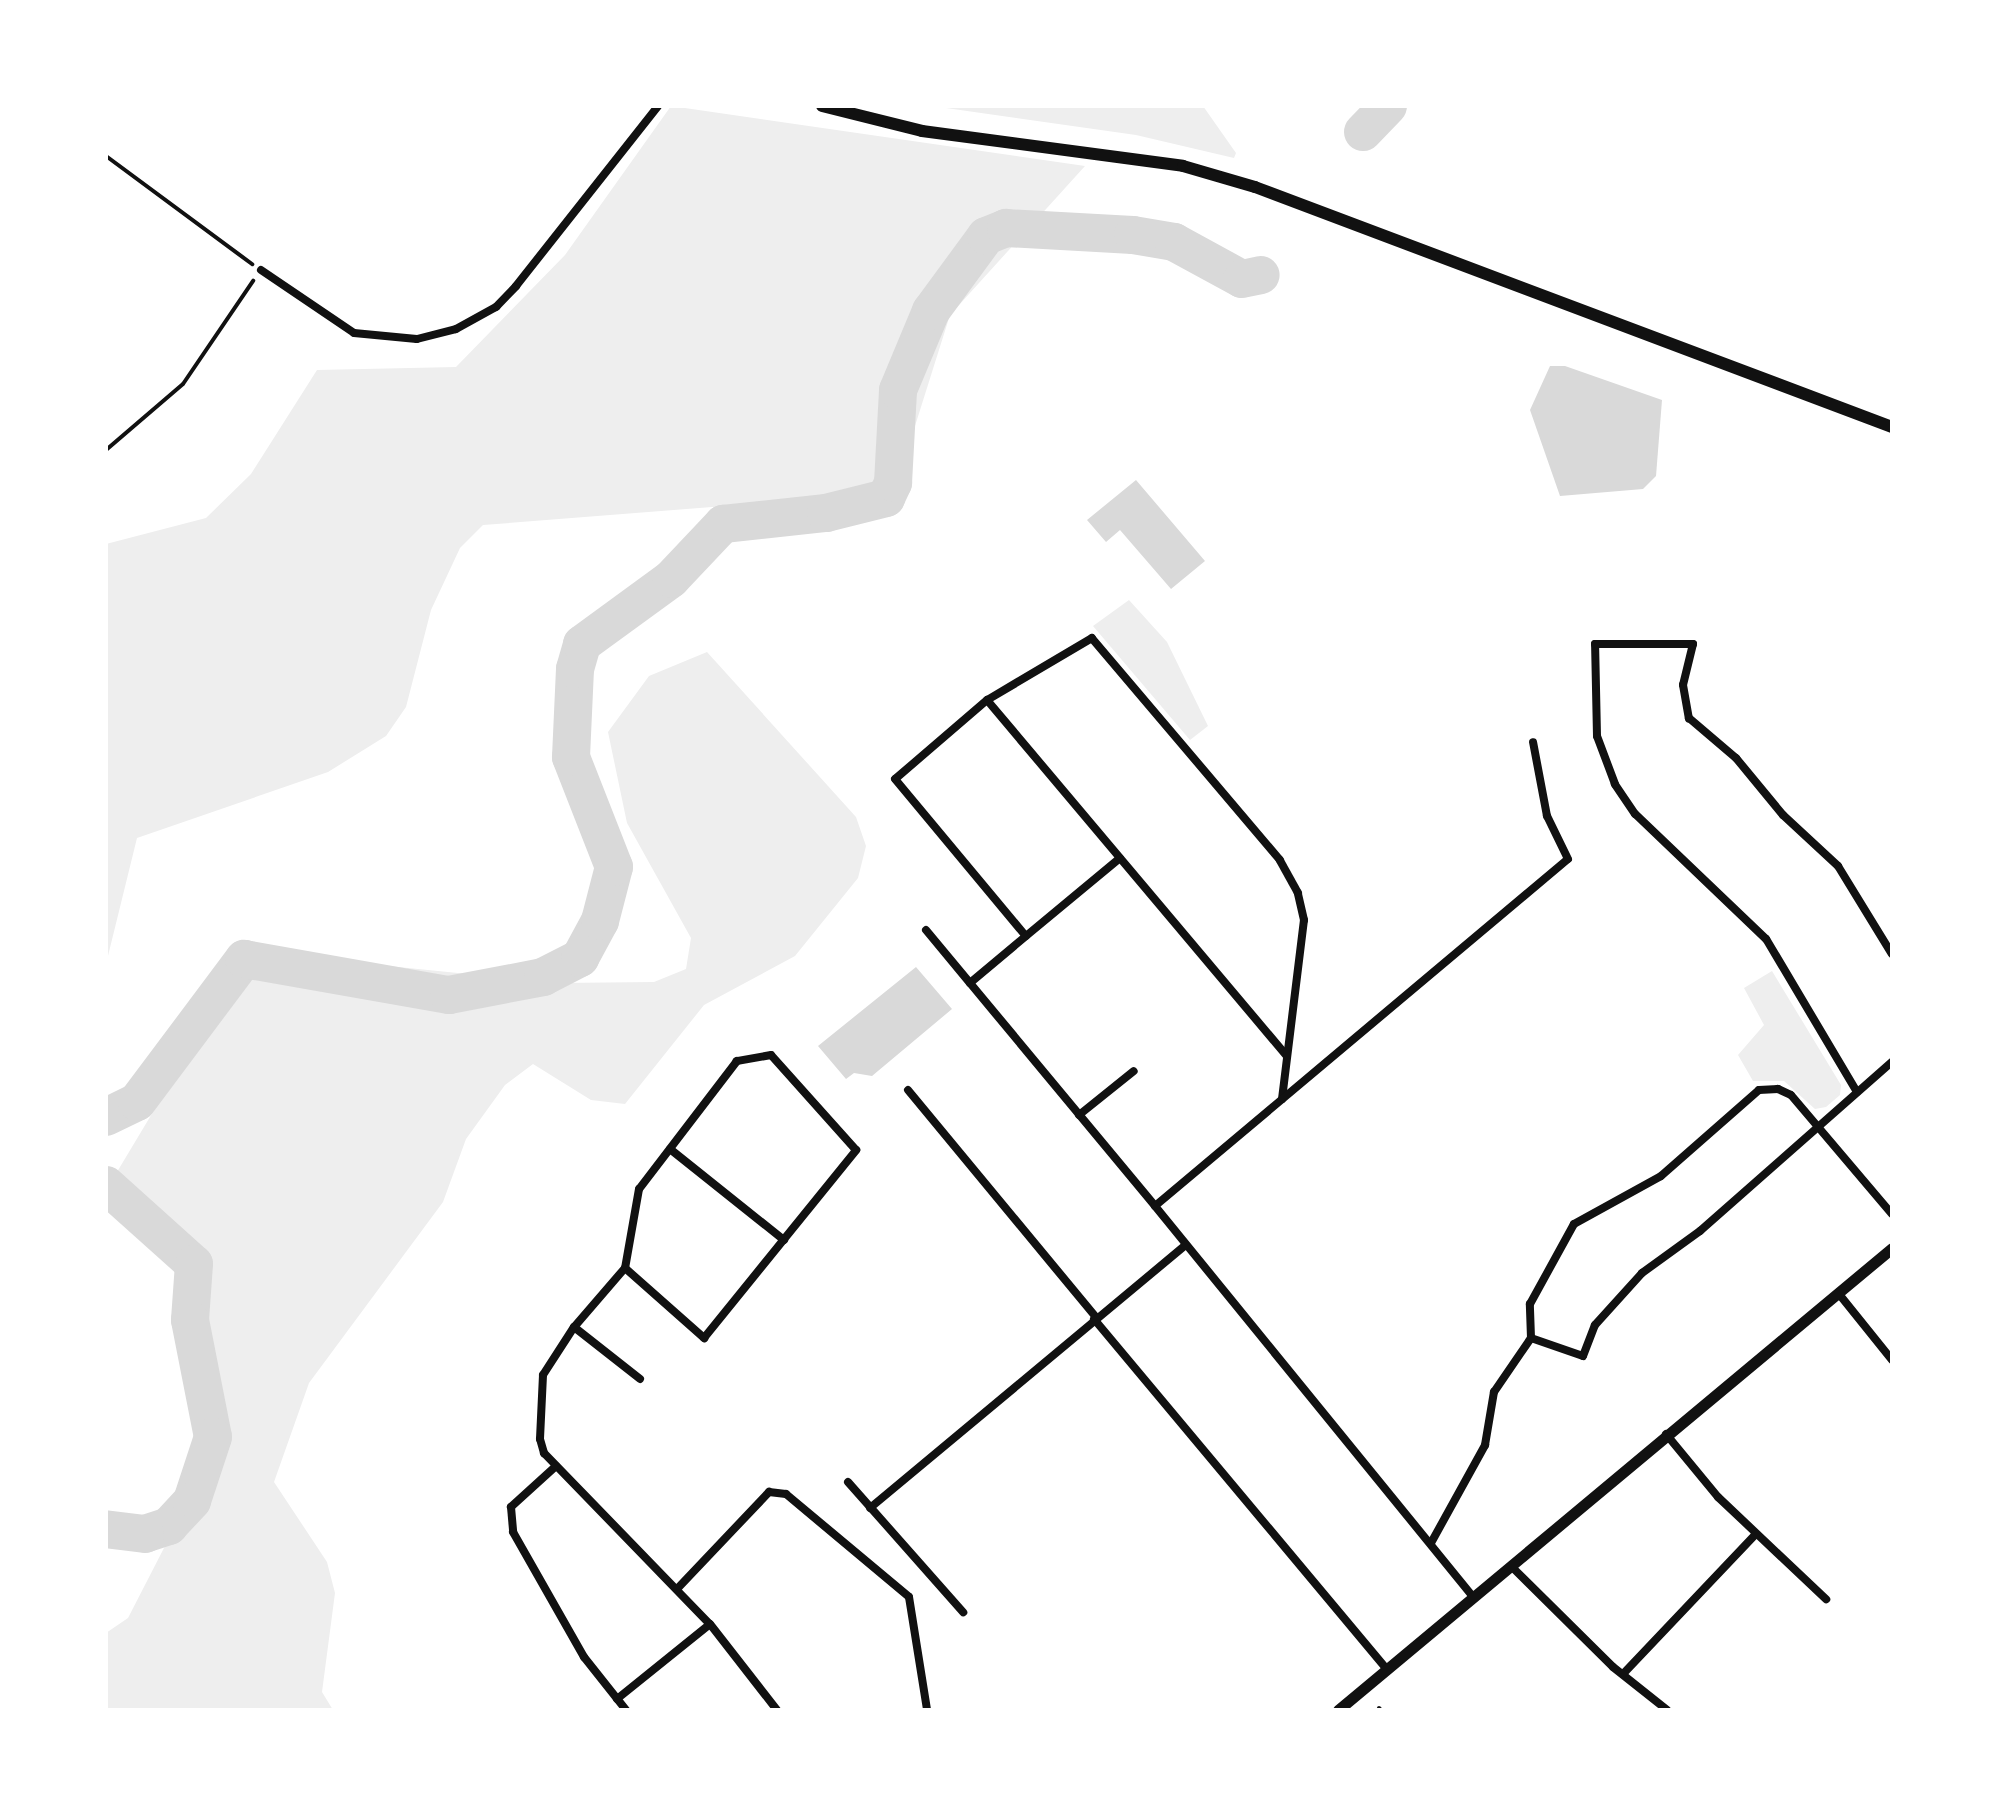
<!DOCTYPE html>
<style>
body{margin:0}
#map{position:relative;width:1998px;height:1816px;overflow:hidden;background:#fff;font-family:"Roboto Condensed",sans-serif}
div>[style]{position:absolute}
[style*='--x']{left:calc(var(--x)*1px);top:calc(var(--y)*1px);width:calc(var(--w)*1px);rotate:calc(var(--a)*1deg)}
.green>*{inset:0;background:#eee}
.water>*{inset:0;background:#d9d9d9}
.river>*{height:38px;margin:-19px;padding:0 19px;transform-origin:19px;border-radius:19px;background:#d9d9d9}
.path>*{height:4px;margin:-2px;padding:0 2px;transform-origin:2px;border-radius:2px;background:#111}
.minor>*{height:8px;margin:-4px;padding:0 4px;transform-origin:4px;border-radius:4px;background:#111}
.tertiary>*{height:11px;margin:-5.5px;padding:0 5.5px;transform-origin:5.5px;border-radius:5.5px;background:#111}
.secondary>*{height:12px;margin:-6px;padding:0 6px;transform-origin:6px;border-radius:6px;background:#111}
span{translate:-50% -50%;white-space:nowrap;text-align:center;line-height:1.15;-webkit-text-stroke:6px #fff;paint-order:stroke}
.frame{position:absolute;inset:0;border:108px solid #fff;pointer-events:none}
</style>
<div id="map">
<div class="green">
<i style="clip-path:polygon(671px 106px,1085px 166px,950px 315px,909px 445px,872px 499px,844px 516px,712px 507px,483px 525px,460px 548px,431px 610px,406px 707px,386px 736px,328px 772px,137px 838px,106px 964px,106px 544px,206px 518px,251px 474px,317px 370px,456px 367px,565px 255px)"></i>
<i style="clip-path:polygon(932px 106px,1203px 106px,1236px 153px,1234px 158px,1136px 135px)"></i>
<i style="clip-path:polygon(1129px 600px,1167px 642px,1208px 726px,1190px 740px,1093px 626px)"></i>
<i style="clip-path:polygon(707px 652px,856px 817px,866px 846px,858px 878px,795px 956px,704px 1005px,625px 1104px,591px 1100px,533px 1064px,505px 1085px,466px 1139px,443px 1202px,309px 1383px,274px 1482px,327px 1562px,335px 1593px,322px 1692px,333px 1710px,106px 1710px,106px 1633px,128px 1618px,200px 1478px,189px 1281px,117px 1172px,249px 952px,558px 983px,654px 982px,686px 969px,691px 938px,627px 823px,608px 732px,649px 676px)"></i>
<i style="clip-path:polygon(1772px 971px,1841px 1085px,1840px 1095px,1826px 1107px,1815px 1109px,1784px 1081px,1753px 1081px,1738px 1055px,1764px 1025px,1744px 988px)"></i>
</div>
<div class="water">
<i style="clip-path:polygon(1550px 366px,1565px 366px,1662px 400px,1656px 476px,1643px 489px,1560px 496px,1530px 410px)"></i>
<i style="clip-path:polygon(1136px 480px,1205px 561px,1171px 589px,1120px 530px,1106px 542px,1087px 520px)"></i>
<i style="clip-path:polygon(916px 967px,952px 1009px,872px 1076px,854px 1073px,846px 1079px,818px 1046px)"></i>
</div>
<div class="river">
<i style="--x:1363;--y:132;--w:36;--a:-46"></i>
<i style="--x:106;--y:1117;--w:34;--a:-26"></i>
<i style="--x:137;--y:1102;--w:179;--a:-53.2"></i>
<i style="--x:244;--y:959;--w:208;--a:10"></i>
<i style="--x:449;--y:995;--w:96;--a:-10.8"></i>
<i style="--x:543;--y:977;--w:42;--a:-27.2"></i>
<i style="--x:580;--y:958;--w:42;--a:-61.6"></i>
<i style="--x:600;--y:921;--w:56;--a:-75.5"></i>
<i style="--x:614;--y:867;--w:118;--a:-111.4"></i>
<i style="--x:571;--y:757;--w:88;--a:-87.4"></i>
<i style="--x:575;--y:669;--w:26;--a:-74"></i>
<i style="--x:582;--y:644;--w:110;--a:-36.1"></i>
<i style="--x:671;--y:579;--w:76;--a:-46.6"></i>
<i style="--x:723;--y:524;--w:104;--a:-6.1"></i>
<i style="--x:826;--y:513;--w:62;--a:-14"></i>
<i style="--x:886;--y:498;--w:17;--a:-65"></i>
<i style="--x:893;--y:483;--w:93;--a:-86.9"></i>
<i style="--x:898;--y:390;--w:86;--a:-67.3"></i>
<i style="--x:931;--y:311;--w:93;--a:-53.7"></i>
<i style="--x:986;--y:236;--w:22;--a:-22"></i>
<i style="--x:1006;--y:228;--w:127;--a:3.2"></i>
<i style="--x:1133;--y:235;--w:42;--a:9.7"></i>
<i style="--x:1174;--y:242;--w:77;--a:28.6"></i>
<i style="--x:1242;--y:279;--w:19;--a:-12"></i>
<i style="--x:106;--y:1185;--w:118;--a:41.9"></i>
<i style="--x:194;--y:1264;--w:56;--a:94.1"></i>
<i style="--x:190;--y:1320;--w:119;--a:78.9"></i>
<i style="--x:213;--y:1437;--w:67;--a:108.2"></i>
<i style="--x:192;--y:1501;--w:34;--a:133"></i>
<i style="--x:169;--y:1526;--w:25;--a:162"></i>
<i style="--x:145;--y:1534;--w:39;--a:-173"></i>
</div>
<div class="path">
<i style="--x:106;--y:156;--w:182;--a:36.5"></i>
<i style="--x:106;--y:450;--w:101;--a:-40.6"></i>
<i style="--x:183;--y:384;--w:125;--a:-55.8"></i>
<i style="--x:1379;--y:1708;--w:3;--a:45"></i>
</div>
<div class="minor">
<i style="--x:261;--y:270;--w:112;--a:34.1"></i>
<i style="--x:354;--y:333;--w:63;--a:5.4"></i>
<i style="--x:417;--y:339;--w:40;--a:-14.4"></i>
<i style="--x:456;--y:329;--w:46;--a:-28.8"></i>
<i style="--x:496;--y:307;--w:29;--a:-46"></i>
<i style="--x:516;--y:286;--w:229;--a:-51.7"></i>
<i style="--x:987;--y:700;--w:464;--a:49.9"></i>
<i style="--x:926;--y:930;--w:69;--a:50.3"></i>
<i style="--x:1026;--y:936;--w:122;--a:-39.7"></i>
<i style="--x:908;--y:1090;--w:295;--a:50.4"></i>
<i style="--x:1857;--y:1092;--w:178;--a:-120.7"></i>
<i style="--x:1766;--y:939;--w:181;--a:-136.3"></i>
<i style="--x:1635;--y:814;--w:36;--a:-124"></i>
<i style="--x:1615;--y:784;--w:51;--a:-110.6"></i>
<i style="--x:1597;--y:736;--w:92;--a:-91.2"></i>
<i style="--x:1595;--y:644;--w:98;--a:0"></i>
<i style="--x:1693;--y:644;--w:42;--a:103.7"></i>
<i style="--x:1683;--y:685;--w:34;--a:80"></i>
<i style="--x:1689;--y:718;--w:62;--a:40.4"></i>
<i style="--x:1736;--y:758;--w:74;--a:50.5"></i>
<i style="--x:1783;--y:815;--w:75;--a:42.8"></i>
<i style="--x:1838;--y:866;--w:103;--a:58.5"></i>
<i style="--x:1282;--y:1099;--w:180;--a:-83"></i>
<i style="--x:1304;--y:920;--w:28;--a:-103"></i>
<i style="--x:1298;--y:893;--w:38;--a:-119"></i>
<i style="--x:1280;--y:860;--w:291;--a:-130.3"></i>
<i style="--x:1092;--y:638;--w:122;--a:149.4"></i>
<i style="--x:987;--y:700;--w:121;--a:139.3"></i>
<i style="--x:895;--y:779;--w:204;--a:50.2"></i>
<i style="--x:1026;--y:936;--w:73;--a:140"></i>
<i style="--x:970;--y:983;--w:290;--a:50.3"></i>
<i style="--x:1155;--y:1206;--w:539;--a:-40.04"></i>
<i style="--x:1568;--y:859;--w:48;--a:-116"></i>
<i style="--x:1547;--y:816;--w:75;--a:-100.7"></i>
<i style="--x:1079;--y:1115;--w:70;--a:-38.7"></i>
<i style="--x:670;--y:1149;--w:146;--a:38.6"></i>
<i style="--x:1155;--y:1206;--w:505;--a:50.86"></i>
<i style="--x:625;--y:1268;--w:106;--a:41.5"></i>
<i style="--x:704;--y:1338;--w:242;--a:-51"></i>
<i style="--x:856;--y:1150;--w:127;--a:-131.8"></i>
<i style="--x:771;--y:1055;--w:35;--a:170"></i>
<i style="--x:737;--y:1061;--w:161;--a:127.4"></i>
<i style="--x:639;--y:1189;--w:80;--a:100"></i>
<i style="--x:625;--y:1268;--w:78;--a:130.8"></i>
<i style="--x:574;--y:1327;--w:57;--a:122.9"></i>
<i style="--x:543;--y:1375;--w:64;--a:92.7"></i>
<i style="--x:540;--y:1439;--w:15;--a:74"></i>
<i style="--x:544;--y:1453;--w:238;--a:45.9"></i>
<i style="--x:710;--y:1624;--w:109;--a:52.1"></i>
<i style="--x:1839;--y:1294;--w:85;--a:51.2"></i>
<i style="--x:1094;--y:1319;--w:456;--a:50.1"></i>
<i style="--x:574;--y:1327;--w:84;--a:38.2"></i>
<i style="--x:1531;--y:1338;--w:34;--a:-92"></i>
<i style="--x:1530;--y:1304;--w:91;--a:-61.2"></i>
<i style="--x:1574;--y:1224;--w:99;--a:-28.9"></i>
<i style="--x:1661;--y:1176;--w:130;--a:-41.3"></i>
<i style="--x:1759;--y:1090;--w:19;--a:-3"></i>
<i style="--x:1778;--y:1089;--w:14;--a:25"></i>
<i style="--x:1791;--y:1095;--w:156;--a:49.7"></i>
<i style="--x:1666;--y:1434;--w:82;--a:50.5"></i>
<i style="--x:1718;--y:1497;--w:149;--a:43.4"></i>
<i style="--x:556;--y:1466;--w:61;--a:137.7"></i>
<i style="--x:511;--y:1507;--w:25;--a:85"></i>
<i style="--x:513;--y:1532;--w:144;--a:60.4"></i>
<i style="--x:584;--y:1657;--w:68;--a:51.6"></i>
<i style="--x:848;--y:1482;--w:174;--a:48.5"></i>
<i style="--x:870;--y:1508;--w:411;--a:-39.8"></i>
<i style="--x:1431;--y:1543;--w:112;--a:-61.1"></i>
<i style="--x:1485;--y:1445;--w:54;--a:-80.4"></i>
<i style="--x:1494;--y:1392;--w:65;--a:-55.6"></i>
<i style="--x:1531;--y:1338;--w:55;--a:19.1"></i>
<i style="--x:1583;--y:1356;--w:33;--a:-69"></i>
<i style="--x:1595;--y:1325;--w:70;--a:-47.9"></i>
<i style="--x:1642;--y:1273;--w:72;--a:-35.9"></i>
<i style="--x:1700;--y:1231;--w:256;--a:-41.4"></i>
<i style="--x:1512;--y:1567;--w:142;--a:44.7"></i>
<i style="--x:1613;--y:1667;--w:69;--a:38.5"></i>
<i style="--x:677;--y:1589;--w:134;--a:-46.5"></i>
<i style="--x:769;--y:1492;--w:17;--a:7"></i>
<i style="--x:786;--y:1494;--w:160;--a:39.9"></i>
<i style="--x:909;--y:1597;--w:114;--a:80.9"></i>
<i style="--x:1623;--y:1674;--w:193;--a:-46.5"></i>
<i style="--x:617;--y:1699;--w:119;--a:-38.9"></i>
</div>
<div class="tertiary">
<i style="--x:1338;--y:1710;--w:721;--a:-39.83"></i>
</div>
<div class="secondary">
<i style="--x:822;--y:106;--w:103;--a:14"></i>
<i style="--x:922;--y:131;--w:263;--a:7.6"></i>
<i style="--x:1183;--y:166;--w:75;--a:16.3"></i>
<i style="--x:1255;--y:187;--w:681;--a:20.64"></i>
</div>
<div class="frame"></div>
</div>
